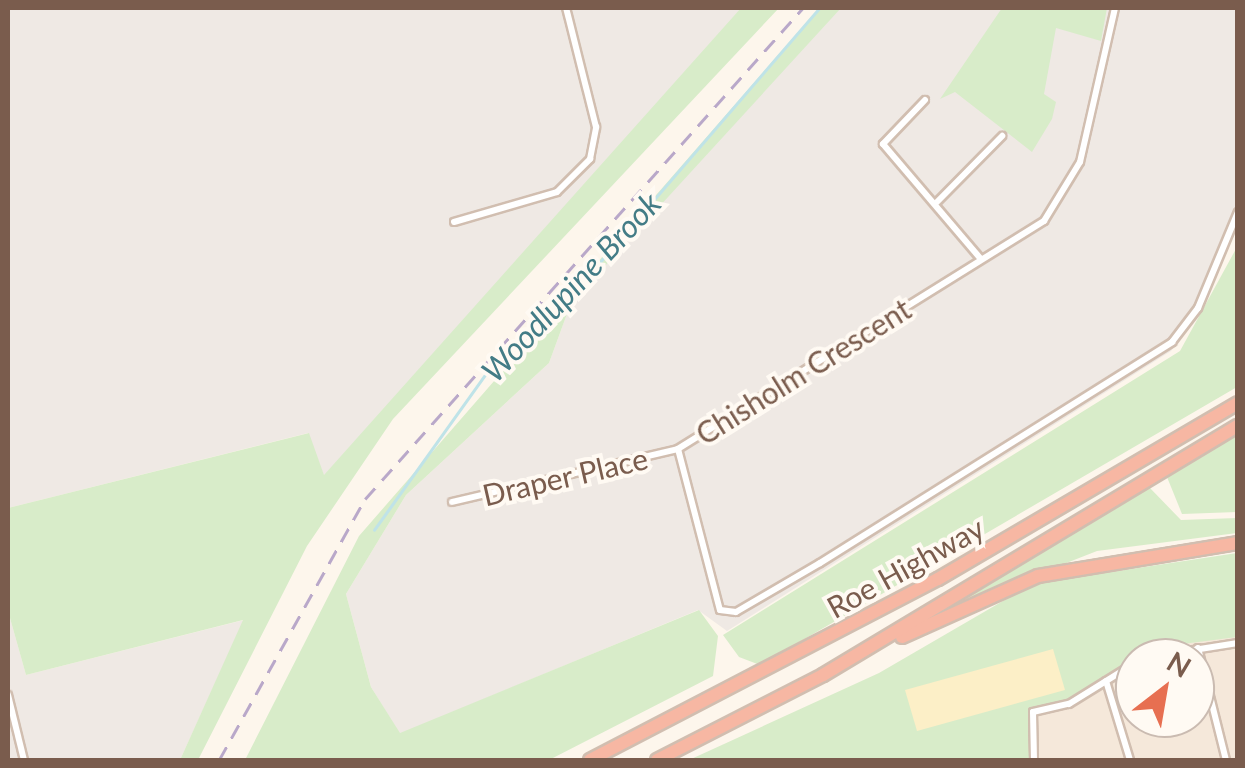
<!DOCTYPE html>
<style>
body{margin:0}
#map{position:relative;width:1245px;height:768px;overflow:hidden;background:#fdf6ec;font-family:Lato,sans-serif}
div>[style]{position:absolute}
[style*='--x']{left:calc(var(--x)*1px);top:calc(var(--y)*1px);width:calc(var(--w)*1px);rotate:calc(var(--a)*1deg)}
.residential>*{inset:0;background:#f5e8da}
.industrial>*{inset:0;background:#efe9e4}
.green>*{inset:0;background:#d8ecc9}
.sand>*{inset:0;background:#fcefc7}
.stream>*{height:2.5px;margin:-1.25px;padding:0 1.25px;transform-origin:1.25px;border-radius:1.25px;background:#bfe3e8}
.roads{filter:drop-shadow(2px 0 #d1beb0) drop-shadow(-2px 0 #d1beb0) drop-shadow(0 2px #d1beb0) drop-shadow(0 -2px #d1beb0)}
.minor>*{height:6px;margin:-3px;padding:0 3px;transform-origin:3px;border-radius:3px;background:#fff}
.motorway>*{height:12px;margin:-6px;padding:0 6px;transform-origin:6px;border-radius:6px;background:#f7b7a3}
.rail>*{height:2.5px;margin-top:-1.25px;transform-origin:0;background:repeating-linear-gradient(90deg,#b9a8c9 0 15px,transparent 0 25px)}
span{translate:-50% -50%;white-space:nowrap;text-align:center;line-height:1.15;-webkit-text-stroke:8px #fffaf3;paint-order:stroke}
.street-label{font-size:30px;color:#7a5c4d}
.water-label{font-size:32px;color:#437c86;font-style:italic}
.frame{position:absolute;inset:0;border:10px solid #7a5c4d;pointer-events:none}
.north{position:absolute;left:1115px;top:638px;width:100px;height:100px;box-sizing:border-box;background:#fffaf3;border:2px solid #cabbb1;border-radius:50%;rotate:31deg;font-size:28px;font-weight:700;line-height:40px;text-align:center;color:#7a5c4d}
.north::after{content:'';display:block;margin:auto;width:35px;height:45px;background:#e76f51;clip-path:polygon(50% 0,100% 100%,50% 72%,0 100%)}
</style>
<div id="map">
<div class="residential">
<i style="clip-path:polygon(evenodd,1237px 636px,1237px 760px,933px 760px,1068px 698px,1144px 649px,1237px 636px,1135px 658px,1195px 658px,1195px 718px,1135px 718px,1135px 658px)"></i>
</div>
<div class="industrial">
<i style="clip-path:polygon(8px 8px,741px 8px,743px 9px,324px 476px,308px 433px,8px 508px)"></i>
<i style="clip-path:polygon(838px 8px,1237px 8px,1237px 221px,1200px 313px,1171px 351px,727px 631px,698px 610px,400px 734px,371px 687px,346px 594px,406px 495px,549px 363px,571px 303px,685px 163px)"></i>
<i style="clip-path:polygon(8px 611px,26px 675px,244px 620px,180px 760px,8px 760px)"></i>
</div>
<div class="green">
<i style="clip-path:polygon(741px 8px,779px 8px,393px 419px,307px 546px,198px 760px,180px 760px,243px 620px,26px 675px,8px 611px,8px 508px,309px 433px,324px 475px)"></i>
<i style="clip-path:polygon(819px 8px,841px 8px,571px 303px,549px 363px,406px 495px,346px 594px,371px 687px,400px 733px,699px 610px,718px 636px,713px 676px,549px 760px,245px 760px,359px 536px)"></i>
<i style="clip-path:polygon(1002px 8px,1107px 8px,1101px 41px,1056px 28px,1044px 94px,1056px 102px,1052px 119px,1032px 152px,955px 92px,940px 99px)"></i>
<i style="clip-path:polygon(1237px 247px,1237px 387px,760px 665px,739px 657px,723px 635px,1180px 351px)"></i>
<i style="clip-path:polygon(1237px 435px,1237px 512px,1182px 514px,1167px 477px)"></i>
<i style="clip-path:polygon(1149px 487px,1181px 520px,1237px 518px,1237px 533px,1097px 551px,946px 610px)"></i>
<i style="clip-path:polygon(1237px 553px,1237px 637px,1144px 649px,1069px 704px,1033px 712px,1034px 760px,689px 760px,879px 673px,1032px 584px)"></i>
</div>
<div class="sand">
<i style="clip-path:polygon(1053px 649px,1065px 690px,917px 731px,905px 690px)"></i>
</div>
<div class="stream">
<i style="--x:374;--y:530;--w:194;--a:-54.4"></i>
<i style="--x:487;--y:372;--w:82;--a:-39.5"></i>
<i style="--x:550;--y:320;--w:412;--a:-49.2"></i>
</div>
<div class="roads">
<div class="minor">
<i style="--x:1115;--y:8;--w:158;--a:102.8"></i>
<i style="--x:1080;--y:162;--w:69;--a:121.4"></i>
<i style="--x:1044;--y:221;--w:431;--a:148.1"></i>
<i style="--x:678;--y:449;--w:166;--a:75.4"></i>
<i style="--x:720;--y:610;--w:16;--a:7"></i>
<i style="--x:736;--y:612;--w:97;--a:-30.3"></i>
<i style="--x:820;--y:563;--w:416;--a:-32.1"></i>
<i style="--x:1172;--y:342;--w:43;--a:-52.6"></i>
<i style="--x:1198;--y:308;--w:104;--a:-67.4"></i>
<i style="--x:925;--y:100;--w:61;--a:133.7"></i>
<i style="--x:883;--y:144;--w:151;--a:49.6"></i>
<i style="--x:937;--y:202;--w:93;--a:-45.4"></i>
<i style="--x:454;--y:222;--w:107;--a:-16.2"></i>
<i style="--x:557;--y:192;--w:47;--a:-45"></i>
<i style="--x:590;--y:159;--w:33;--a:-79"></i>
<i style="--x:596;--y:127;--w:123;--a:-104.1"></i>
<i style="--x:452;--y:502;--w:232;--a:-13.2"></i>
<i style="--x:1198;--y:648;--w:115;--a:76"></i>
<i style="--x:1143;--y:658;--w:96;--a:-9"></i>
<i style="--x:1106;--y:681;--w:83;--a:73.1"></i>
<i style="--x:8;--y:695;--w:67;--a:76.2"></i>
<i style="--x:1034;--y:760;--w:48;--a:-91.2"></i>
<i style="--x:1033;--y:712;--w:37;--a:-13"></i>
<i style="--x:1069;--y:704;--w:78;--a:-31.8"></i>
</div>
<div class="motorway">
<i style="--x:902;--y:637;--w:149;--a:-24.2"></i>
<i style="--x:1038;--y:576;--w:203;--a:-9.4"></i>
<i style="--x:590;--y:760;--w:392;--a:-27.5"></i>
<i style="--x:938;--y:579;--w:348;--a:-30.4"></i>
<i style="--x:657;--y:760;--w:186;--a:-27.1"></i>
<i style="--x:823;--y:675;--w:484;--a:-31"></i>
</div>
</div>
<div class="rail">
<i style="--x:219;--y:760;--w:299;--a:-60.8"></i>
<i style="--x:365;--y:499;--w:658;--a:-48.27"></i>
</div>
<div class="street-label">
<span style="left:803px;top:371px;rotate:-32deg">Chisholm Crescent</span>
<span style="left:565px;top:476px;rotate:-13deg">Draper Place</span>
<span style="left:905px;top:567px;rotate:-29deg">Roe Highway</span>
</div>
<div class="water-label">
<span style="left:571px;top:287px;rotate:-47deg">Woodlupine Brook</span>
</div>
<div class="frame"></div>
<div class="north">N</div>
</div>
